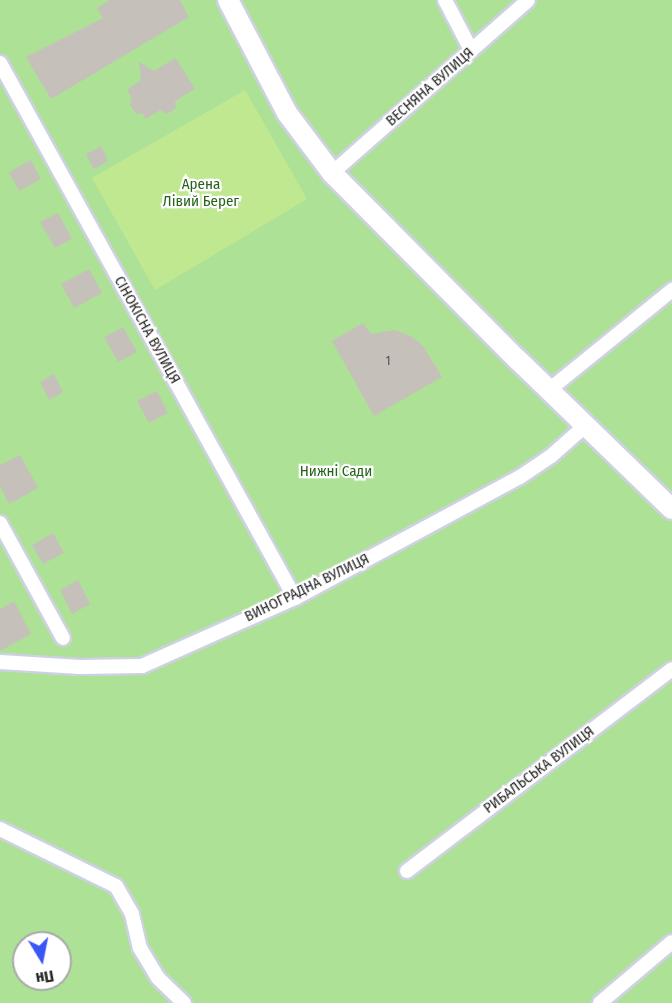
<!DOCTYPE html>
<meta charset="utf-8">
<style>
body{margin:0}
#map{position:relative;width:672px;height:1003px;overflow:hidden;background:#eae3d9;font-family:"Fira Sans Condensed",sans-serif}
div>[style]{position:absolute}
[style*='--x']{left:calc(var(--x)*1px);top:calc(var(--y)*1px);width:calc(var(--w)*1px);rotate:calc(var(--a)*1deg)}
.green>*{inset:0;background:#ade195}
.pitch>*{inset:0;background:#c0e891}
.building>*{inset:0;background:#c5c0b9}
.roads{filter:drop-shadow(2px 0 #ced1e1) drop-shadow(-2px 0 #ced1e1) drop-shadow(0 2px #ced1e1) drop-shadow(0 -2px #ced1e1)}
.street>*{height:14px;margin:-7px;padding:0 7px;transform-origin:7px;border-radius:7px;background:#fff}
.secondary>*{height:20px;margin:-10px;padding:0 10px;transform-origin:10px;border-radius:10px;background:#fff}
span{translate:-50% -50%;white-space:nowrap;text-align:center;line-height:1.15;-webkit-text-stroke:4.5px #fff;paint-order:stroke}
.number-label{font-size:12px;color:#4e4d4c}
.number-label span{-webkit-text-stroke-width:0}
.street-label{font-size:15px;color:#272727}
.park-label{font-size:15px;color:#27621a}
.north{position:absolute;left:12px;top:931px;width:60px;height:60px;box-sizing:border-box;background:#fff;border:2px solid #a9a9a9;border-radius:50%;rotate:170deg;font-size:16px;font-weight:700;line-height:24px;text-align:center;color:#272727}
.north::after{content:'';display:block;margin:auto;width:21px;height:27px;background:#3957f7;clip-path:polygon(50% 0,100% 100%,50% 72%,0 100%)}
</style>
<div id="map">
<div class="green">
<i style="clip-path:polygon(evenodd,0 0,672px 0,672px 1003px,0 1003px,0 0,24px 943px,60px 943px,60px 979px,24px 979px,24px 943px)"></i>
</div>
<div class="pitch">
<i style="clip-path:polygon(245px 90px,307px 199px,155px 290px,92px 178px)"></i>
</div>
<div class="building">
<i style="clip-path:polygon(110px 0,180px 0,189px 17px,51px 99px,26px 57px,103px 18px,97px 8px)"></i>
<i style="clip-path:polygon(176px 58px,195px 89px,175px 101px,176px 108px,167px 114px,160px 110px,146px 119px,142px 113px,136px 114px,130px 105px,132px 99px,127px 90px,141px 80px,139px 62px,154px 71px)"></i>
<i style="clip-path:polygon(101px 146px,108px 161px,94px 169px,86px 154px)"></i>
<i style="clip-path:polygon(31px 160px,41px 179px,19px 191px,9px 172px)"></i>
<i style="clip-path:polygon(58px 213px,72px 239px,55px 248px,40px 222px)"></i>
<i style="clip-path:polygon(89px 269px,102px 293px,74px 308px,61px 284px)"></i>
<i style="clip-path:polygon(363px 323px,371px 334px,395px 330px,412px 337px,423px 346px,442px 377px,374px 416px,332px 341px)"></i>
<i style="clip-path:polygon(123px 327px,137px 352px,118px 362px,104px 337px)"></i>
<i style="clip-path:polygon(54px 374px,63px 392px,49px 400px,40px 382px)"></i>
<i style="clip-path:polygon(157px 391px,168px 413px,149px 423px,137px 401px)"></i>
<i style="clip-path:polygon(20px 455px,38px 488px,9px 504px,0 486px,0 465px)"></i>
<i style="clip-path:polygon(53px 533px,64px 553px,43px 564px,32px 545px)"></i>
<i style="clip-path:polygon(78px 580px,90px 604px,72px 614px,60px 590px)"></i>
<i style="clip-path:polygon(14px 601px,31px 634px,0 651px,0 609px)"></i>
</div>
<div class="roads">
<div class="street">
<i style="--x:445;--y:0;--w:56;--a:62.5"></i>
<i style="--x:0;--y:63;--w:611;--a:61.13"></i>
<i style="--x:332;--y:173;--w:261;--a:-41.4"></i>
<i style="--x:549;--y:390;--w:159;--a:-39.1"></i>
<i style="--x:0;--y:523;--w:131;--a:61.3"></i>
<i style="--x:0;--y:662;--w:80;--a:3.6"></i>
<i style="--x:80;--y:667;--w:62;--a:-0.9"></i>
<i style="--x:142;--y:666;--w:167;--a:-24"></i>
<i style="--x:295;--y:598;--w:255;--a:-28.3"></i>
<i style="--x:520;--y:477;--w:37;--a:-34"></i>
<i style="--x:551;--y:456;--w:47;--a:-41.5"></i>
<i style="--x:0;--y:829;--w:129;--a:26.2"></i>
<i style="--x:116;--y:886;--w:32;--a:60"></i>
<i style="--x:132;--y:914;--w:35;--a:77"></i>
<i style="--x:140;--y:948;--w:35;--a:59"></i>
<i style="--x:158;--y:978;--w:36;--a:44"></i>
<i style="--x:407;--y:871;--w:333;--a:-37.3"></i>
<i style="--x:600;--y:1003;--w:94;--a:-40.3"></i>
</div>
<div class="secondary">
<i style="--x:228;--y:0;--w:127;--a:62.4"></i>
<i style="--x:287;--y:113;--w:75;--a:53.1"></i>
<i style="--x:332;--y:173;--w:264;--a:45.2"></i>
<i style="--x:518;--y:360;--w:214;--a:44.1"></i>
</div>
</div>
<div class="number-label">
<span style="left:388px;top:362px">1</span>
</div>
<div class="street-label">
<span style="left:430px;top:87px;rotate:-41deg">ВЕСНЯНА ВУЛИЦЯ</span>
<span style="left:147px;top:330px;rotate:61deg">СІНОКІСНА ВУЛИЦЯ</span>
<span style="left:307px;top:588px;rotate:-26deg">ВИНОГРАДНА ВУЛИЦЯ</span>
<span style="left:539px;top:770px;rotate:-37deg">РИБАЛЬСЬКА ВУЛИЦЯ</span>
</div>
<div class="park-label">
<span style="left:201px;top:193px">Арена<br>Лівий Берег</span>
<span style="left:336px;top:472px">Нижні Сади</span>
</div>
<div class="north">Пн</div>
</div>
